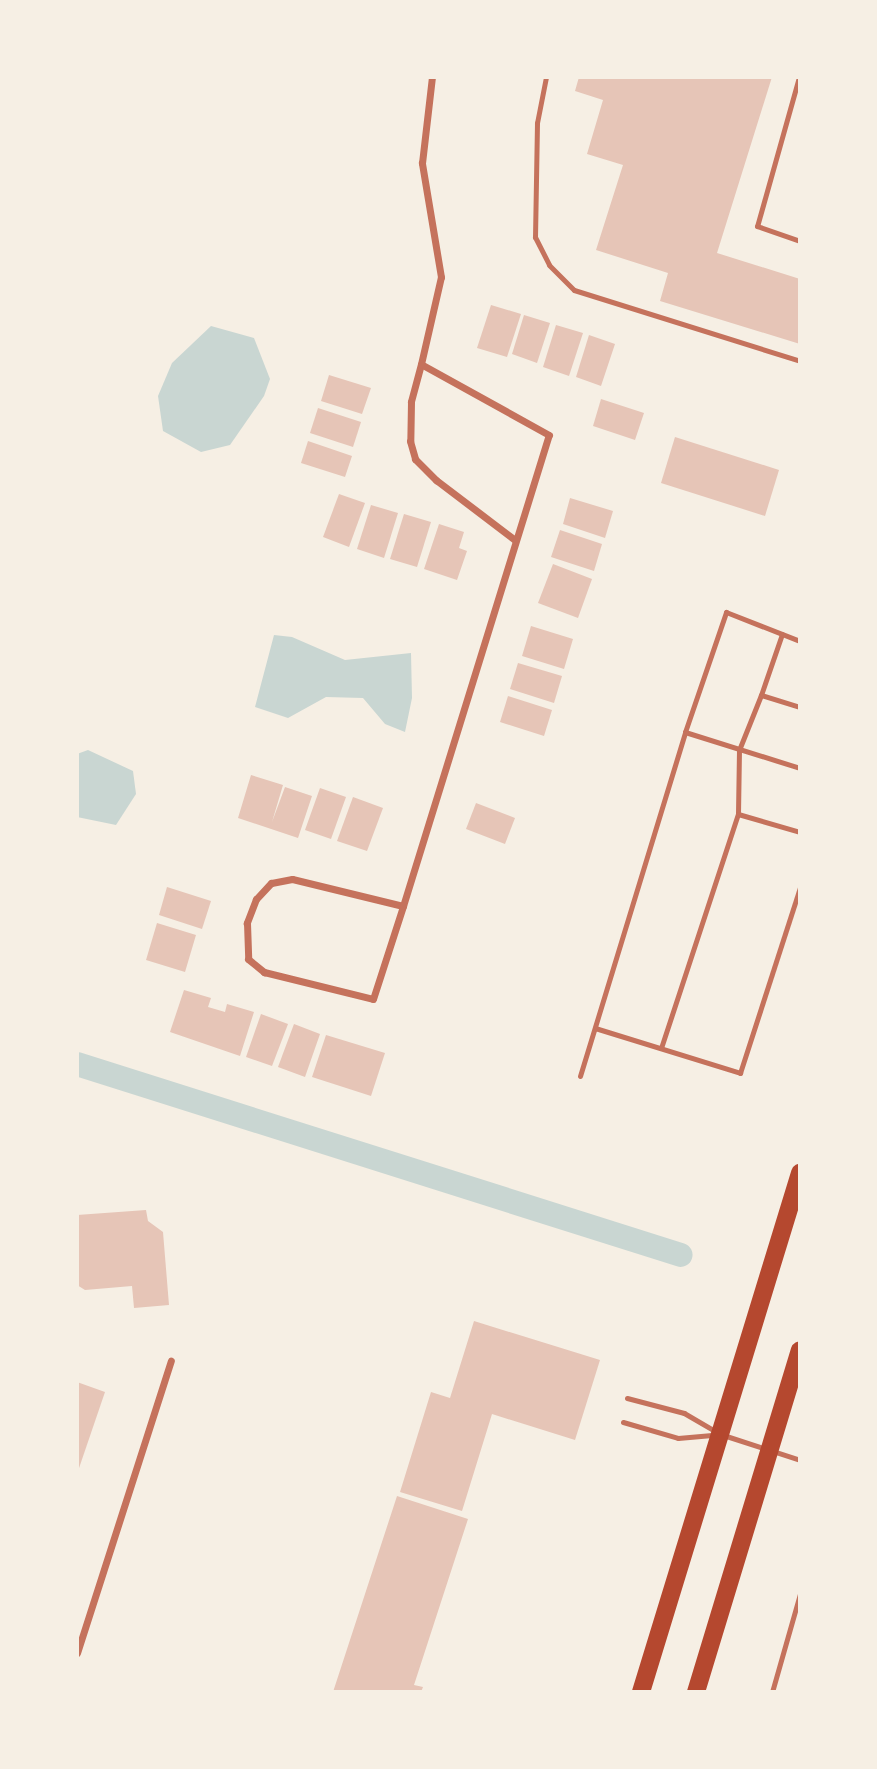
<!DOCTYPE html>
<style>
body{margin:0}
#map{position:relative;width:877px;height:1769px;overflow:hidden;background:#f6efe4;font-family:Commissioner,sans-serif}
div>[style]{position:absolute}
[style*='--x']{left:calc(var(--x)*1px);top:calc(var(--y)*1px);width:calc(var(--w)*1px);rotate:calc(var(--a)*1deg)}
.water>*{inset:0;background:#c9d6d2}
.canal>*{height:24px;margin:-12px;padding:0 12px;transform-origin:12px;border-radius:12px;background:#c9d6d2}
.building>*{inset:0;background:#e6c5b7}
.service>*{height:5px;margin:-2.5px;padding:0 2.5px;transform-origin:2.5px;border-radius:2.5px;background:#c5725c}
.minor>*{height:7px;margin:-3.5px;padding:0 3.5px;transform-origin:3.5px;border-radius:3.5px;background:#c5725c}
.primary>*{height:18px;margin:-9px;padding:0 9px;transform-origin:9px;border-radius:9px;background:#b5482f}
span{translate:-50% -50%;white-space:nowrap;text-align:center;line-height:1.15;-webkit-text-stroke:7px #f6efe4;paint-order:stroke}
.frame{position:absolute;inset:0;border:79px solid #f6efe4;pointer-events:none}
</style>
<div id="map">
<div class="water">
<i style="clip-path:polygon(211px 326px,254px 338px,270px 379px,264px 396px,230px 445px,201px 452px,163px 431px,158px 396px,172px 363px)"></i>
<i style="clip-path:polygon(274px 635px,292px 637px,345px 660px,411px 653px,412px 698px,405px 732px,385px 724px,363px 698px,326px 697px,288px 718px,255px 707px)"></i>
<i style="clip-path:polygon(88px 750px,133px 771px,136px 794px,116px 825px,77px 817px,77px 754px)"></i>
</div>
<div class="canal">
<i style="--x:77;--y:1064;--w:633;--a:17.55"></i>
</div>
<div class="building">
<i style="clip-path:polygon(579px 77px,772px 77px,717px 253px,800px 279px,800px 344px,660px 301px,668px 273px,596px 250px,623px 165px,587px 154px,603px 100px,575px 91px)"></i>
<i style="clip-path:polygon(491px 305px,521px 314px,507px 357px,477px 348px)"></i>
<i style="clip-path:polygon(524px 315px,550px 323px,537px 363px,512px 354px)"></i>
<i style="clip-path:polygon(556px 325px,583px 333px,569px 376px,543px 367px)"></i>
<i style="clip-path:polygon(589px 335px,615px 344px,601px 386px,576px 377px)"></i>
<i style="clip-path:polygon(329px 375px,371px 388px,362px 414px,321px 401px)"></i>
<i style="clip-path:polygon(601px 399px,644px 413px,635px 440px,593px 426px)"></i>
<i style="clip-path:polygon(318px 408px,361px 422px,353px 447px,310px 433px)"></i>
<i style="clip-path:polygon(675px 437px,779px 470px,765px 516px,661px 483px)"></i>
<i style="clip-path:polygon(308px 441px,352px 456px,345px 477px,301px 463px)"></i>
<i style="clip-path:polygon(339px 494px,365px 503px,349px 547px,323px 537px)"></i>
<i style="clip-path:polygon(570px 498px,613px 511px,605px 538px,563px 524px)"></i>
<i style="clip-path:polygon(371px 505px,398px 513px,384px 558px,357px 549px)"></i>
<i style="clip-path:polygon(404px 514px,431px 522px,417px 567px,390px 559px)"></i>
<i style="clip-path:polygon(439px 524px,464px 532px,459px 548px,467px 551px,457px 580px,424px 569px)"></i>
<i style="clip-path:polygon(560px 530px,602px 544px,594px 571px,551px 557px)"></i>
<i style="clip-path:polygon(553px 564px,592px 579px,578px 618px,538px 603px)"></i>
<i style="clip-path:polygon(531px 626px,573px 639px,564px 669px,522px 656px)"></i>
<i style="clip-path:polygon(518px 663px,562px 676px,554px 703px,510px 689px)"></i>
<i style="clip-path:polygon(508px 696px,552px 710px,544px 736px,500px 722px)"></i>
<i style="clip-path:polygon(251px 775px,283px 785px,272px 822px,285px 787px,312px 796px,298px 838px,238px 818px)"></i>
<i style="clip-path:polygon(320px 788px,346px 797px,331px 839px,305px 830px)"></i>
<i style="clip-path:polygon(353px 797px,383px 808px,367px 851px,337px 841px)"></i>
<i style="clip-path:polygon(476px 803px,515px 818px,505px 844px,466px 829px)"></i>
<i style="clip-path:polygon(167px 887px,211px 901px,202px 929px,159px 915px)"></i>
<i style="clip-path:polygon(157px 923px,196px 935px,185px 972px,146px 960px)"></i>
<i style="clip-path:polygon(184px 990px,211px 998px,208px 1007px,225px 1012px,227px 1004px,254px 1012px,240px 1056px,170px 1032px)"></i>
<i style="clip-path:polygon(261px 1014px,288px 1024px,272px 1066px,246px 1057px)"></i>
<i style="clip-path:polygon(294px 1024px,320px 1034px,305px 1077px,278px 1067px)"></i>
<i style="clip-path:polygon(326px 1035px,385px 1053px,371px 1096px,312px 1077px)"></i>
<i style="clip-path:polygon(146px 1210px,148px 1221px,163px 1232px,169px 1305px,134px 1308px,132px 1286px,85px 1290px,77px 1285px,77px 1215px)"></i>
<i style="clip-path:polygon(474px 1321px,600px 1360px,575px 1440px,492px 1414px,462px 1511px,400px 1492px,431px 1392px,450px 1398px)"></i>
<i style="clip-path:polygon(77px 1382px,105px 1392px,77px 1474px)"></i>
<i style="clip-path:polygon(397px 1496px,468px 1519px,414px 1685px,423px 1687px,421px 1692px,333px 1692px)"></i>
</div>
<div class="service">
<i style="--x:546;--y:77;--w:47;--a:101.1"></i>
<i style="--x:537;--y:123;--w:114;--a:91"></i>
<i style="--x:535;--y:237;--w:31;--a:63"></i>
<i style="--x:549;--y:265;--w:35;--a:45"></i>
<i style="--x:574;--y:290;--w:237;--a:17.4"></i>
<i style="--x:799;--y:77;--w:155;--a:105.7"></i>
<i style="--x:757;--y:226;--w:46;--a:19.2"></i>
<i style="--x:782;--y:634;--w:65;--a:109"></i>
<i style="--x:761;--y:695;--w:41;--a:17.1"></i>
<i style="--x:761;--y:695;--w:59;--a:111.8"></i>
<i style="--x:739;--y:750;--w:64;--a:90.9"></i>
<i style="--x:738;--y:814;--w:65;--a:16.2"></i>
<i style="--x:685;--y:732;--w:127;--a:-71.1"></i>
<i style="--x:726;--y:612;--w:79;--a:21.4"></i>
<i style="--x:595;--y:1028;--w:152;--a:17.2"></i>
<i style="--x:740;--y:1073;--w:195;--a:-72.1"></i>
<i style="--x:661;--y:1048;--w:246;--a:-71.8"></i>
<i style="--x:580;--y:1076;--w:360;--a:-73"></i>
<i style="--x:685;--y:732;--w:121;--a:17.4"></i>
<i style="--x:627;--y:1398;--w:59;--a:14.7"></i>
<i style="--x:684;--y:1413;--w:42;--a:30.3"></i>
<i style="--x:720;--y:1434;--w:84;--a:18"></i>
<i style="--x:623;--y:1422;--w:57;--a:16.2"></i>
<i style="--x:678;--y:1438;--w:37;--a:-5"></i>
<i style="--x:772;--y:1692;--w:102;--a:-74.1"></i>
</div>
<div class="minor">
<i style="--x:421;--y:364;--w:39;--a:105"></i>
<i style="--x:411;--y:402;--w:39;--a:91"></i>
<i style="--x:410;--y:441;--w:19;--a:74"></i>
<i style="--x:415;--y:459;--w:30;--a:45"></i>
<i style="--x:436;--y:480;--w:99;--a:37.2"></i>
<i style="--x:403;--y:906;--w:114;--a:-166.3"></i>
<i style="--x:292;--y:879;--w:21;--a:169"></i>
<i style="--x:271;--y:883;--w:22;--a:133"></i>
<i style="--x:256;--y:899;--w:26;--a:111"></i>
<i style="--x:247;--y:923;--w:36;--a:88"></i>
<i style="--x:248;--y:959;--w:21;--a:39"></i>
<i style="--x:264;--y:972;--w:112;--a:13.9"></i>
<i style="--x:373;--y:999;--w:98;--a:-72.1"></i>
<i style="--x:403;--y:906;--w:493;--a:-72.8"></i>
<i style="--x:549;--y:435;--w:146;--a:-151"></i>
<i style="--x:421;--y:364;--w:89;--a:-77.1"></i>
<i style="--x:441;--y:277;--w:116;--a:-99.5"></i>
<i style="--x:422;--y:163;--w:87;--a:-83.4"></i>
<i style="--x:77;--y:1653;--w:307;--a:-72.2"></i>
</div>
<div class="primary">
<i style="--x:641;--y:1692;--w:543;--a:-72.97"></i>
<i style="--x:696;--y:1692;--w:357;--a:-73.1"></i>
</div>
<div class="frame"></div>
</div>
